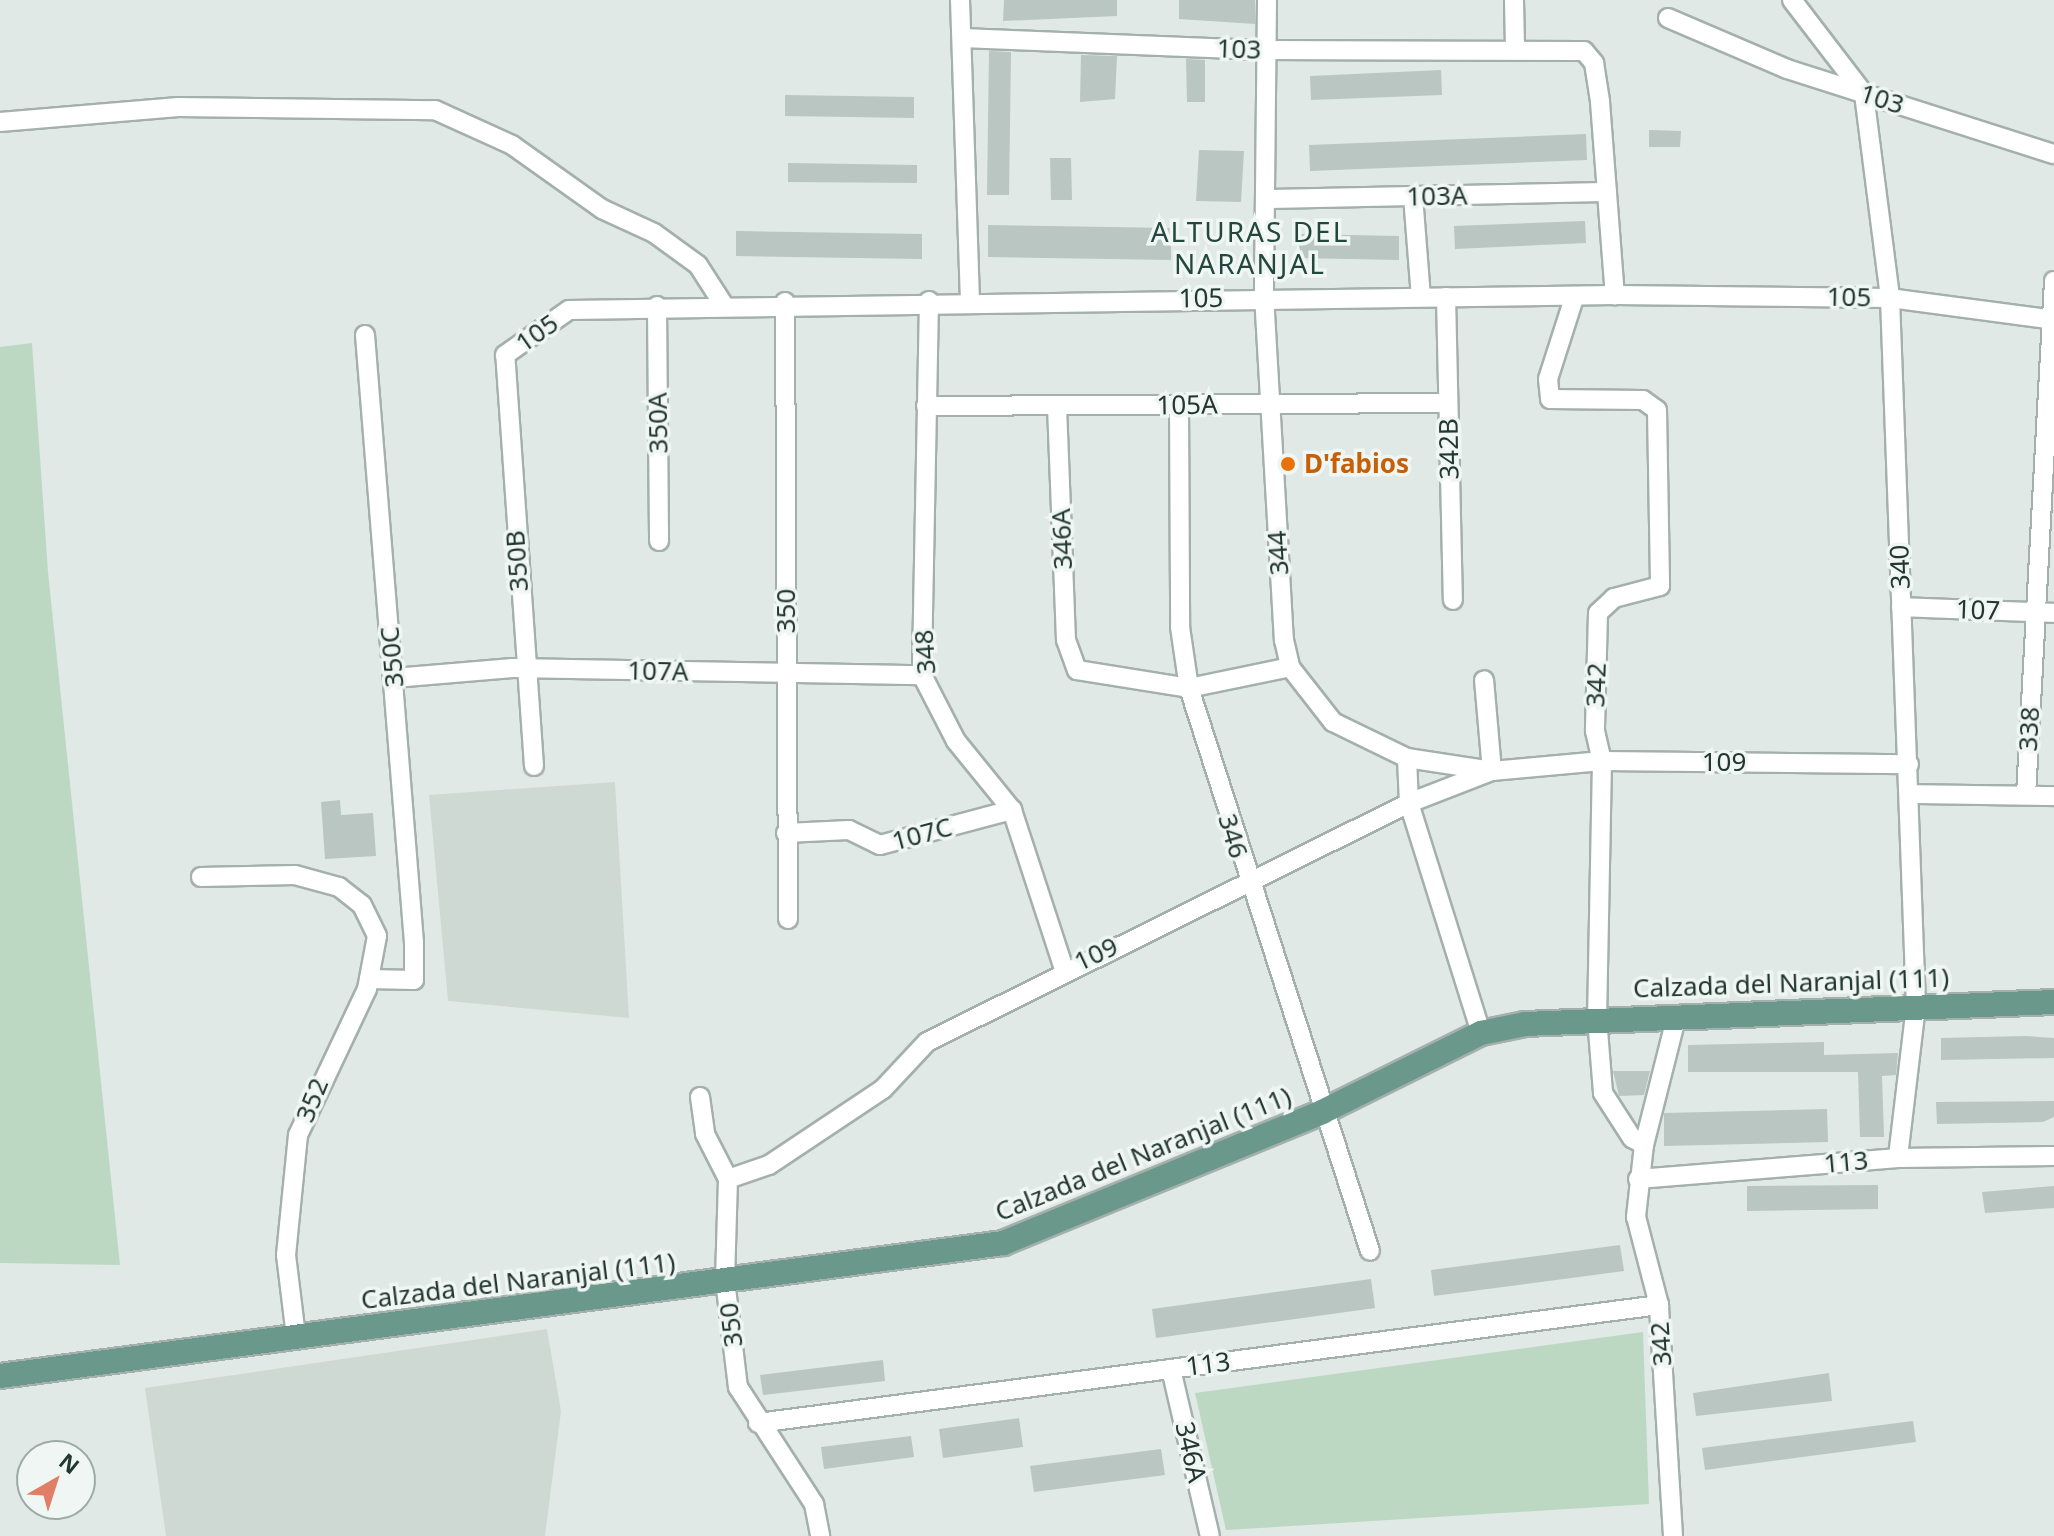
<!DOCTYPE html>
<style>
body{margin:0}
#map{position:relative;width:2054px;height:1536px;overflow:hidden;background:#e0e9e5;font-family:"Noto Sans",sans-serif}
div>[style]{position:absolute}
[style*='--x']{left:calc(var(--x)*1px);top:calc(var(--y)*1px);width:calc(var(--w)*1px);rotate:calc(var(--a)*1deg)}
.built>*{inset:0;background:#cfd9d4}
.green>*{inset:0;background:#bcd8c2}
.building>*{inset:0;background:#b9c6c1}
.roads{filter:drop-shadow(2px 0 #a4b0ab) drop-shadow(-2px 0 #a4b0ab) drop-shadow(0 2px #a4b0ab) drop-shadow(0 -2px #a4b0ab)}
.minor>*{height:18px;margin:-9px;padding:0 9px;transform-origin:9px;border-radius:9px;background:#fff}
.major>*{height:24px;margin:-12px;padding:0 12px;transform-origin:12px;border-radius:12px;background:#6a998b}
.dots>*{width:22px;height:22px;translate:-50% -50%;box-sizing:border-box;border:4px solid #f0f6f3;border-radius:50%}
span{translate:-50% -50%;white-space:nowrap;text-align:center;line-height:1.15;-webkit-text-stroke:7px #f0f6f3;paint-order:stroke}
.street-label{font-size:26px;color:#233731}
.food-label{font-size:26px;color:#c56008;font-weight:700}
.left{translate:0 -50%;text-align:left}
.neighbourhood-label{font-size:28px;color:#22473c;letter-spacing:2px}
.north{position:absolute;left:16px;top:1440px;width:80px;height:80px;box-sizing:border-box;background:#f0f6f3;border:2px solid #9eaaa5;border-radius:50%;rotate:39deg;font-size:22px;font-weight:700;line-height:32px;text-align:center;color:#233731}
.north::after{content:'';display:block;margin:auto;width:28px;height:36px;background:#e07f68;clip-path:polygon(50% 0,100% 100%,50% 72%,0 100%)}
</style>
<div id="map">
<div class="built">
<i style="clip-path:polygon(615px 782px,629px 1018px,448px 1001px,429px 795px)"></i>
<i style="clip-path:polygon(547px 1329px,561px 1411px,545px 1536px,166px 1536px,145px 1388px)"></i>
</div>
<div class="green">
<i style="clip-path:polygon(32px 343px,48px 572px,120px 1265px,0 1263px,0 347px)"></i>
<i style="clip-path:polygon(1643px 1332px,1649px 1504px,1226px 1530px,1195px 1393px)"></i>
</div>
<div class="building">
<i style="clip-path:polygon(1004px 0,1117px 0,1117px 16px,1003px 21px)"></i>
<i style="clip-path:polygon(1179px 0,1255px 0,1255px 24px,1179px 19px)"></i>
<i style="clip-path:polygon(989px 51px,1011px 52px,1009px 195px,987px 195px)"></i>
<i style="clip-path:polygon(1081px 55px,1117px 56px,1115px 99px,1080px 102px)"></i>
<i style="clip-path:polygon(1186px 59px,1205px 60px,1205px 102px,1187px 102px)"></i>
<i style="clip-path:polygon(1441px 70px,1442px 95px,1311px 100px,1310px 76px)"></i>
<i style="clip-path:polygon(785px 95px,914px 97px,914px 118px,785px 116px)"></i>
<i style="clip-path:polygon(1649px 130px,1681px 131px,1680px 147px,1649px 147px)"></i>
<i style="clip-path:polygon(1586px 134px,1587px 160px,1310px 171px,1309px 145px)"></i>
<i style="clip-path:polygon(1199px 150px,1244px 151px,1241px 202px,1196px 201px)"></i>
<i style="clip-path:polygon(1050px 158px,1071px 158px,1072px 200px,1051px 200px)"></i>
<i style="clip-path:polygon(788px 163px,917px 165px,917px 183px,788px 182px)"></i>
<i style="clip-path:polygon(1585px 221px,1586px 243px,1455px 249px,1454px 226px)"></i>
<i style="clip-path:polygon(988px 225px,1171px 228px,1171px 260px,988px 257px)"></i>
<i style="clip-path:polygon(736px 231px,922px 234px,922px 259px,736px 256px)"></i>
<i style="clip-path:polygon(1299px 234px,1399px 236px,1399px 260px,1299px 258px)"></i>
<i style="clip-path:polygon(340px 800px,341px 815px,373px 813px,376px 856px,325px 859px,321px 802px)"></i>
<i style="clip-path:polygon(2025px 1036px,2054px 1038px,2054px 1058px,1941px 1060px,1941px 1038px)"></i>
<i style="clip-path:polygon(1824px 1042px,1824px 1055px,1898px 1053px,1896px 1075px,1882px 1076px,1884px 1137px,1860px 1137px,1858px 1072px,1688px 1072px,1688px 1045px)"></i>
<i style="clip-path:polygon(1613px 1071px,1650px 1071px,1644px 1095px,1619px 1096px)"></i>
<i style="clip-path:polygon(2054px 1101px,2054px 1117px,2043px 1122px,1937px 1124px,1936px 1102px)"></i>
<i style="clip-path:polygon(1827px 1109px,1828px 1142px,1664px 1146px,1664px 1113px)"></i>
<i style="clip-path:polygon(1878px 1185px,1878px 1209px,1747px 1211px,1747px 1186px)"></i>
<i style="clip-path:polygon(2054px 1186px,2054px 1208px,1985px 1213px,1982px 1192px)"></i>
<i style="clip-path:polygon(1620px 1245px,1624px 1271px,1434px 1296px,1431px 1270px)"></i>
<i style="clip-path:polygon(1371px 1279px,1375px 1308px,1156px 1338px,1152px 1309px)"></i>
<i style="clip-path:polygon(883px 1360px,885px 1381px,763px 1395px,760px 1375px)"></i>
<i style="clip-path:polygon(1829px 1373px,1832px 1401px,1696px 1416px,1693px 1393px)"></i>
<i style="clip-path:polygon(1019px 1418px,1023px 1447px,943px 1458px,939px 1429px)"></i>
<i style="clip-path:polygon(1913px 1421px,1916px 1442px,1705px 1470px,1702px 1448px)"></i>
<i style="clip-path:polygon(911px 1436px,914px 1457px,824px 1469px,821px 1447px)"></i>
<i style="clip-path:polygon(1161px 1449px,1165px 1475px,1034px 1492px,1030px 1466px)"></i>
</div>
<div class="roads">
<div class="minor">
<i style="--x:960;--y:0;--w:300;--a:88.1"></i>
<i style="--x:1267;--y:0;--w:295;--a:90.6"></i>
<i style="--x:1264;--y:295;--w:346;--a:86.7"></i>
<i style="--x:1284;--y:640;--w:28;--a:77"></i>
<i style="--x:1290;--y:667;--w:70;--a:52"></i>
<i style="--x:1333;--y:722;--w:82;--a:25.9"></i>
<i style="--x:1407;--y:758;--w:45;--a:87.5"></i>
<i style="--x:1409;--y:803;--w:241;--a:72.6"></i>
<i style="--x:1514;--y:0;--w:49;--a:88.8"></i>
<i style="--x:1792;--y:0;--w:118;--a:52.5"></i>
<i style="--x:1864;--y:94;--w:206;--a:82.7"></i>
<i style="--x:1890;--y:298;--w:708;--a:87.9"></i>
<i style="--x:1916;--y:1006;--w:153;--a:96.8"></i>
<i style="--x:1668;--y:18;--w:129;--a:23.2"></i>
<i style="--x:1787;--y:69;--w:280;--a:17.7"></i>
<i style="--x:962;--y:38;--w:304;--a:2.3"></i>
<i style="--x:1266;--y:50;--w:318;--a:0.2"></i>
<i style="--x:1584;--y:51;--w:16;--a:50"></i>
<i style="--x:1594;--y:63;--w:39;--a:81"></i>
<i style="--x:1600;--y:102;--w:194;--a:85.6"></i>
<i style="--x:0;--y:122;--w:179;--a:-4.8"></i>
<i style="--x:178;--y:107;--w:257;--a:0.7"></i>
<i style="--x:435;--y:110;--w:85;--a:24.4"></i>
<i style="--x:512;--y:145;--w:110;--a:35.4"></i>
<i style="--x:602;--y:209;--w:57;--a:24.8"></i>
<i style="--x:654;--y:233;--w:54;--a:36"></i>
<i style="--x:698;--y:265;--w:46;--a:57.3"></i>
<i style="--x:1413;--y:196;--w:101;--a:85.5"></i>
<i style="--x:1267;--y:199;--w:340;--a:-1.2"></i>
<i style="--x:1446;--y:297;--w:303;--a:88.7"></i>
<i style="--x:1574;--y:298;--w:85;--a:107.8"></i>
<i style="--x:1548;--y:379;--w:20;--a:84"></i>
<i style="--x:1550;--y:399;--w:93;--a:0.6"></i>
<i style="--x:1643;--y:400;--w:17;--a:36"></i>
<i style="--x:1657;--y:410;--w:176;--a:89"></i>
<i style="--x:1660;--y:586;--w:48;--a:165.4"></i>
<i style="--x:1614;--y:598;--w:22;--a:137"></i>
<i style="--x:1598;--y:613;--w:118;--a:91.5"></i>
<i style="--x:1595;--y:731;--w:31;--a:77"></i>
<i style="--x:1602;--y:761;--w:257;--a:91.1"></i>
<i style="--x:1597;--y:1018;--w:75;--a:85.4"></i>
<i style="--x:1603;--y:1093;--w:54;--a:57.2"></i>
<i style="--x:1632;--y:1138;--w:14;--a:30"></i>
<i style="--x:929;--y:301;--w:374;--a:91.1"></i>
<i style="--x:922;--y:675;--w:74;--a:62.7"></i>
<i style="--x:956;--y:741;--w:89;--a:50.9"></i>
<i style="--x:1012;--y:810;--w:167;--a:71.9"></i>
<i style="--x:785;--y:302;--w:617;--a:89.72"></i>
<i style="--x:657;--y:306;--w:235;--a:89.5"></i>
<i style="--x:365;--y:335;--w:610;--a:85.39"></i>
<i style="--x:414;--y:943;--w:37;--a:90"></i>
<i style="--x:414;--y:980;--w:45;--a:-178.7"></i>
<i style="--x:1179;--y:405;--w:222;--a:89.7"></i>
<i style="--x:1180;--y:627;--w:62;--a:81.6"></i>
<i style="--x:1189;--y:688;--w:591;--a:72.18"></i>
<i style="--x:926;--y:406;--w:522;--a:-0.33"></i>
<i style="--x:1057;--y:406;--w:234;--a:87.8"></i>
<i style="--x:1066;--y:640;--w:32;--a:70"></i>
<i style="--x:1077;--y:670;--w:113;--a:9.1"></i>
<i style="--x:1189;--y:688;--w:103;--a:-11.7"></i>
<i style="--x:1901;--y:607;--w:153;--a:2.2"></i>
<i style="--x:394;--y:678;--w:119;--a:-4.8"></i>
<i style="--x:513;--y:668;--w:409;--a:1"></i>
<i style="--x:1407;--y:758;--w:86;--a:8.7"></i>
<i style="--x:1492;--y:771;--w:110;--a:-5.2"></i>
<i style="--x:1602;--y:761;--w:307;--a:0.6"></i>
<i style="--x:534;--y:766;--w:412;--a:-94"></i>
<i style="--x:505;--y:355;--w:78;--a:-35.1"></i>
<i style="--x:569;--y:310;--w:1046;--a:-0.82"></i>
<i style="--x:1615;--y:295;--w:275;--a:0.6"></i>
<i style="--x:1890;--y:298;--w:165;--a:7.6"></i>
<i style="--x:1910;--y:794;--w:144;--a:0.8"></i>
<i style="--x:2026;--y:795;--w:515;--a:-86.88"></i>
<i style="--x:786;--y:833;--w:63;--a:-2.7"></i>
<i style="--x:849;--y:830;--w:34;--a:26"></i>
<i style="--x:880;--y:845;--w:137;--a:-14.9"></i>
<i style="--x:201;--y:877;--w:94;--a:-1.2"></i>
<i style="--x:295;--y:875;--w:46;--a:15.3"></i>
<i style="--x:339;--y:887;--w:29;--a:38"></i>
<i style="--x:362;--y:905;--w:34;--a:64"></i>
<i style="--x:377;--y:936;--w:54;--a:100.7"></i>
<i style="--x:367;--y:989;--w:161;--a:115.3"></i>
<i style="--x:298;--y:1135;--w:121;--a:95.7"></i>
<i style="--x:286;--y:1255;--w:83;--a:83"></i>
<i style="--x:700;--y:1097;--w:37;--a:82"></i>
<i style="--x:705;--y:1134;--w:51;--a:62.9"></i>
<i style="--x:728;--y:1179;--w:101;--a:91.7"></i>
<i style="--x:725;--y:1280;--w:108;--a:83.1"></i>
<i style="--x:738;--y:1387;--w:140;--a:57"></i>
<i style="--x:814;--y:1504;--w:33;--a:79"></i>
<i style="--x:728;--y:1179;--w:43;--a:-18.9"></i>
<i style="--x:769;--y:1165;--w:137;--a:-33.7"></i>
<i style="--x:883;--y:1089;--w:64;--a:-46.9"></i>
<i style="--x:927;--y:1042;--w:538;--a:-26.37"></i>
<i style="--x:1409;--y:803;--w:89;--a:-21.1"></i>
<i style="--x:1492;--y:771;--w:91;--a:-95"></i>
<i style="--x:1638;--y:1179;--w:261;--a:-4.6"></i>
<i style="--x:1898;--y:1158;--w:156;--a:-0.7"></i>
<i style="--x:1171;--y:1369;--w:171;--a:76.9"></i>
<i style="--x:758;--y:1423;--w:909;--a:-7.46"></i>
<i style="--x:1673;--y:1536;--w:231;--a:-93.5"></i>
<i style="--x:1659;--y:1305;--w:91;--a:-104.6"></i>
<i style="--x:1636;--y:1217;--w:72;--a:-83.7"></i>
<i style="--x:1644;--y:1145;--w:134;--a:-75.8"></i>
</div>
<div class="major">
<i style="--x:0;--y:1376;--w:1012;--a:-7.55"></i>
<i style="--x:1003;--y:1243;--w:345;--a:-22.3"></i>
<i style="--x:1322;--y:1112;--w:178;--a:-26.4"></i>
<i style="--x:1481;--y:1033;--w:45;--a:-11.6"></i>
<i style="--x:1525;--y:1024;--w:529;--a:-2.38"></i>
</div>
</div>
<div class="dots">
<i style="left:1288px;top:464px;background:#e8710a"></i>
</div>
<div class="street-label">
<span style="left:1239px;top:49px;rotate:2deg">103</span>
<span style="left:1882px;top:99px;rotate:18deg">103</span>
<span style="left:1437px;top:196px;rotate:-1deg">103A</span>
<span style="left:1849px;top:297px;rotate:1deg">105</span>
<span style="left:1201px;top:298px;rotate:-1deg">105</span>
<span style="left:537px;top:333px;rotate:-35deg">105</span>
<span style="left:1187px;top:405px;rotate:-1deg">105A</span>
<span style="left:658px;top:423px;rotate:-91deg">350A</span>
<span style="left:1449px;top:449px;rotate:-91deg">342B</span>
<span style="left:1062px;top:539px;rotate:-92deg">346A</span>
<span style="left:1278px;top:553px;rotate:-94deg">344</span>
<span style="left:517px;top:561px;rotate:-94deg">350B</span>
<span style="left:1900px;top:567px;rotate:-92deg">340</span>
<span style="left:1978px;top:610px;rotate:2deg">107</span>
<span style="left:786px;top:611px;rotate:-90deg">350</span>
<span style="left:925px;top:652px;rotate:-94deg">348</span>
<span style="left:392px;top:657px;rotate:-95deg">350C</span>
<span style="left:658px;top:671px;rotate:1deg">107A</span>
<span style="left:1596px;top:685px;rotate:-88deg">342</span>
<span style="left:2029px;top:729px;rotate:-87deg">338</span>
<span style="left:1724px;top:762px">109</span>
<span style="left:922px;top:834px;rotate:-15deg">107C</span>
<span style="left:1233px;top:836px;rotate:73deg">346</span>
<span style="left:1096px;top:954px;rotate:-25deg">109</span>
<span style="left:1791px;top:983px;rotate:-2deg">Calzada del Naranjal (111)</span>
<span style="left:312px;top:1100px;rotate:-68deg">352</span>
<span style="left:1143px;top:1154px;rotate:-22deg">Calzada del Naranjal (111)</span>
<span style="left:1846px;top:1162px;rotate:-5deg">113</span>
<span style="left:518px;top:1281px;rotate:-7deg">Calzada del Naranjal (111)</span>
<span style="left:731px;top:1325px;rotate:-97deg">350</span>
<span style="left:1661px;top:1344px;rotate:-94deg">342</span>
<span style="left:1208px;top:1364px;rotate:-7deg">113</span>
<span style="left:1191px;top:1452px;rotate:77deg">346A</span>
</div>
<div class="food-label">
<span class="left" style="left:1304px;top:464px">D'fabios</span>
</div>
<div class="neighbourhood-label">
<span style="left:1250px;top:247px">ALTURAS DEL<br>NARANJAL</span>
</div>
<div class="north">N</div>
</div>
